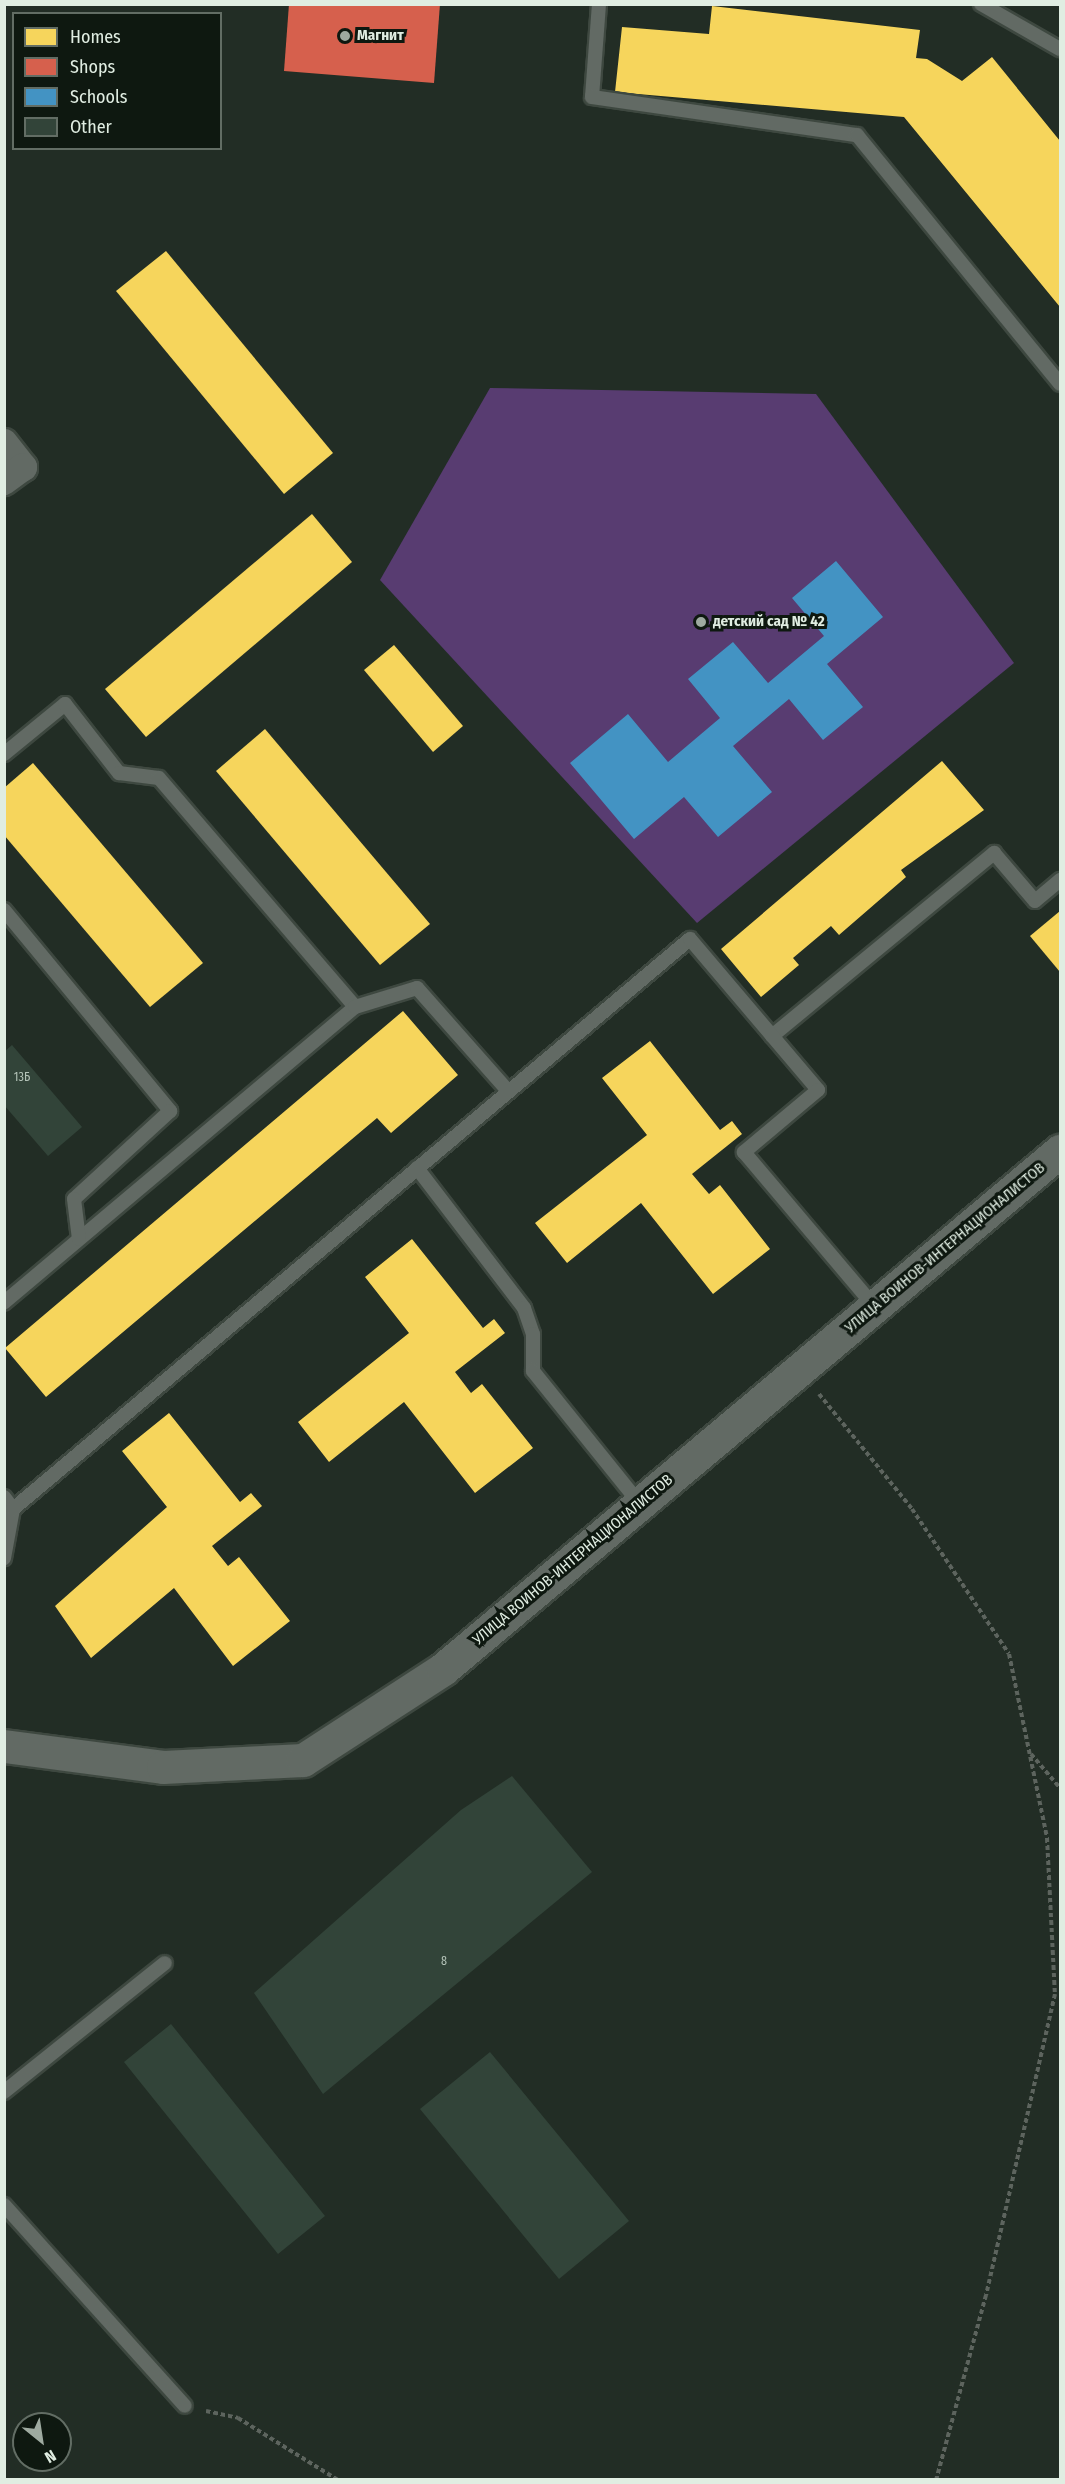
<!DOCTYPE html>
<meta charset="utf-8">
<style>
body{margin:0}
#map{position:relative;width:1065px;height:2484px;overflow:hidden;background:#222d25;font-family:"Fira Sans Condensed",sans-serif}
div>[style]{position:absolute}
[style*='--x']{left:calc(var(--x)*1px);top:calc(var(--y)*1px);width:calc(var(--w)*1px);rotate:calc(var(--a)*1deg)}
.green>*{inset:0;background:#583c71}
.homes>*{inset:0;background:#f6d55c}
.shops>*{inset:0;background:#d6604d}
.schools>*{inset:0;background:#4393c3}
.building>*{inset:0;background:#324439}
.path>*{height:4px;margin-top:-2px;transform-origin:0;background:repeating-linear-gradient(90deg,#5d645e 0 4.5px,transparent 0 7.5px)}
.roads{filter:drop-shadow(2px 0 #3e4840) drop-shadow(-2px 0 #3e4840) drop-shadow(0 2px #3e4840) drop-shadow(0 -2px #3e4840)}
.service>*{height:14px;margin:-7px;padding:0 7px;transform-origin:7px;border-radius:7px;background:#626a64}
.minor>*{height:28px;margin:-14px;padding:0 14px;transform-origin:14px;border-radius:14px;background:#626a64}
.tertiary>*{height:33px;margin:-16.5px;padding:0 16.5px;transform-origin:16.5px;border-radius:16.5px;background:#626a64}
.dots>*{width:16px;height:16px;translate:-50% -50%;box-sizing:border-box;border:3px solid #0e1810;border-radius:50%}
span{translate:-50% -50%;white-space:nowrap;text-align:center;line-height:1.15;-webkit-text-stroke:6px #0e1810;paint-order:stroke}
.number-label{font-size:12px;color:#b4c3b8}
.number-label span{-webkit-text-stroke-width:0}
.poi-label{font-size:15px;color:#e0ede2;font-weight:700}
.left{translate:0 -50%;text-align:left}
.street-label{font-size:15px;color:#e0ede2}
.frame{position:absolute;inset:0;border:6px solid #e0ede2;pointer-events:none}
.legend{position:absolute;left:12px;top:12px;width:210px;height:138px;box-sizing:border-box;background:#0e1810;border:2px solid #626d64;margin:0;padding:8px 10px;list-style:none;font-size:18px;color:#e0ede2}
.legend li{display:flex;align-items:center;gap:12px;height:30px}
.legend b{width:30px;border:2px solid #626d64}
.north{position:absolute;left:12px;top:2412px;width:60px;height:60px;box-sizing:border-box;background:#0e1810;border:2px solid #626d64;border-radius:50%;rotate:150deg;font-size:16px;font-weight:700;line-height:24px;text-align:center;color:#e0ede2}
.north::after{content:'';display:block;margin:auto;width:21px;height:27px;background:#9eaaa0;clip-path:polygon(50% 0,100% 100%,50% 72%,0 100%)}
</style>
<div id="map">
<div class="green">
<i style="clip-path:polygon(490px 388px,816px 394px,1014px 663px,697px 923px,380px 580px)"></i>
</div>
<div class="homes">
<i style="clip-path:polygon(712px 6px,920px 30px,916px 58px,927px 59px,962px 81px,992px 57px,1060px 141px,1060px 307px,904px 117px,615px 92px,622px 27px,709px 34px)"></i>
<i style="clip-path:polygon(166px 251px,333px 453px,284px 494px,116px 291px)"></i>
<i style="clip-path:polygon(312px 514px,352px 562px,146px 737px,105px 689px)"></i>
<i style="clip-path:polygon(394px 645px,463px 726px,433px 752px,364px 670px)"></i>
<i style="clip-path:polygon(265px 729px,430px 924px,380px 965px,216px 771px)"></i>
<i style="clip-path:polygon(942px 761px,984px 810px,901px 870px,906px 877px,839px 935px,831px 926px,793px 958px,799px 965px,761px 997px,721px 949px)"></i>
<i style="clip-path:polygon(33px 763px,203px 963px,150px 1007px,4px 835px,4px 788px)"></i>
<i style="clip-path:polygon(1060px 911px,1060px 972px,1030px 936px)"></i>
<i style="clip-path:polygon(403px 1011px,458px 1075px,391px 1133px,377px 1118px,46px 1397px,5px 1348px)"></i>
<i style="clip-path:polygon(650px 1041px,720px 1130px,732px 1121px,742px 1134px,692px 1174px,709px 1194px,720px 1185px,770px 1249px,713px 1294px,641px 1203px,567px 1263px,535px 1223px,647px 1135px,602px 1078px)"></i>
<i style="clip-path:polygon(412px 1239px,483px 1328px,494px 1319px,505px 1333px,455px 1372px,471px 1393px,482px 1384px,533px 1448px,475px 1493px,404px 1402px,329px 1462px,298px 1422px,409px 1333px,365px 1277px)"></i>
<i style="clip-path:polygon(169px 1413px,240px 1502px,251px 1493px,262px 1506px,212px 1546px,228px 1566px,239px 1557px,290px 1621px,233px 1666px,174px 1588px,91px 1658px,55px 1606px,167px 1507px,122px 1451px)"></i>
</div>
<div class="shops">
<i style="clip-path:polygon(289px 4px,440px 4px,434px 83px,284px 71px)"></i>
</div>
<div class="schools">
<i style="clip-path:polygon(836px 561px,883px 617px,827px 664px,863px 707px,823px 740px,789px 699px,733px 746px,772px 792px,718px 837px,684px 797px,634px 839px,570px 763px,628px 714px,668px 762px,720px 718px,688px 679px,733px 642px,768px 683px,824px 636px,792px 598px)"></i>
</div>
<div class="building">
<i style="clip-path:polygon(12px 1045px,82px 1127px,48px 1156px,4px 1105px,4px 1052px)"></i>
<i style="clip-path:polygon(512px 1776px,592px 1872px,323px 2094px,254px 1993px,461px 1810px)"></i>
<i style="clip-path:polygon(171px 2024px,325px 2216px,278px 2254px,124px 2062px)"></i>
<i style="clip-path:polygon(490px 2052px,629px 2221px,559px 2279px,420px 2109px)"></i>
</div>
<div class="path">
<i style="--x:819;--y:1394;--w:148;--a:51"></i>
<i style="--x:912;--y:1509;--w:174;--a:56.2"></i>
<i style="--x:1009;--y:1654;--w:188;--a:78.3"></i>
<i style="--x:1047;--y:1838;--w:156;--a:87.1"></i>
<i style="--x:1055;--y:1994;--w:309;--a:102.9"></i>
<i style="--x:986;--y:2295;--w:192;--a:105.1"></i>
<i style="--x:1031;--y:1754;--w:45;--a:49.5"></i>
<i style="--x:206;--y:2411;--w:33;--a:12"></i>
<i style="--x:238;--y:2418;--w:118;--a:31.8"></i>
</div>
<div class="roads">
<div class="service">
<i style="--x:599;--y:4;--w:93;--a:94.3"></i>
<i style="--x:592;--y:97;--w:268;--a:8.2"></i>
<i style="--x:857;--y:135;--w:321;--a:50.8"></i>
<i style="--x:981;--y:4;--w:91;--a:29.7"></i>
<i style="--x:4;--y:754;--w:79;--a:-39.3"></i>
<i style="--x:65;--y:704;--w:88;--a:52"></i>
<i style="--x:119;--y:773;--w:40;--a:7.1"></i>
<i style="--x:159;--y:778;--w:301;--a:49.4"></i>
<i style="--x:355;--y:1007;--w:459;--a:139.9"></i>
<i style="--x:4;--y:910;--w:261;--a:50.4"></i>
<i style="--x:170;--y:1111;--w:130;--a:137.5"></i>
<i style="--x:74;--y:1199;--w:40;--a:82.9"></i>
<i style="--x:355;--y:1007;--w:65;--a:-17"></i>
<i style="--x:417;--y:988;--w:137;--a:48.5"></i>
<i style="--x:772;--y:1036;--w:288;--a:-39.5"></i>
<i style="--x:994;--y:853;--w:63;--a:49.5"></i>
<i style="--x:1035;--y:901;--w:33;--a:-40"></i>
<i style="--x:417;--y:1168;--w:176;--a:52.6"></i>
<i style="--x:524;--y:1308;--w:28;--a:71"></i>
<i style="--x:533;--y:1334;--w:37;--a:90"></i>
<i style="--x:533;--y:1371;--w:171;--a:51.2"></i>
<i style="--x:4;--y:1497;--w:15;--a:53"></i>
<i style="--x:13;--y:1509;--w:50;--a:100.4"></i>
<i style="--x:13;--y:1509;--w:885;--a:-40.1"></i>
<i style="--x:690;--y:939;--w:198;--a:49.7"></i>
<i style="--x:818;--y:1090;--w:97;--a:140"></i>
<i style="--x:744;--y:1152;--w:203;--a:49.8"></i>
<i style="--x:4;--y:2092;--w:206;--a:-38.7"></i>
<i style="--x:4;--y:2205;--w:270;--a:48"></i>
</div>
<div class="minor">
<i style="--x:4;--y:443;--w:31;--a:52"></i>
<i style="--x:23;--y:467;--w:24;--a:144"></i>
</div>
<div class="tertiary">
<i style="--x:4;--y:1746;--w:160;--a:7.5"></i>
<i style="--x:163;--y:1767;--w:140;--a:-2.9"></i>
<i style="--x:303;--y:1760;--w:167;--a:-33"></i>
<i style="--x:443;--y:1669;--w:806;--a:-40.02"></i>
</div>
</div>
<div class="dots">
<i style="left:345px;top:36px;background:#9eaaa0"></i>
<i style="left:701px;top:622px;background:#9eaaa0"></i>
</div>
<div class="number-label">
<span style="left:22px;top:1078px">13Б</span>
<span style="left:444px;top:1962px">8</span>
</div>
<div class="poi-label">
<span class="left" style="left:357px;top:36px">Магнит</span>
<span class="left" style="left:713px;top:622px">детский сад № 42</span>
</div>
<div class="street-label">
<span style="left:945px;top:1248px;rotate:-40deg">УЛИЦА ВОИНОВ-ИНТЕРНАЦИОНАЛИСТОВ</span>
<span style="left:573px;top:1560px;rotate:-40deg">УЛИЦА ВОИНОВ-ИНТЕРНАЦИОНАЛИСТОВ</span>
</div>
<div class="frame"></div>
<ul class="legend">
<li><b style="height:16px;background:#f6d55c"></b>Homes</li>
<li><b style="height:16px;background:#d6604d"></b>Shops</li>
<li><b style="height:16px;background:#4393c3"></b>Schools</li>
<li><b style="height:16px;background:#324439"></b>Other</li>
</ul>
<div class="north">N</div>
</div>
